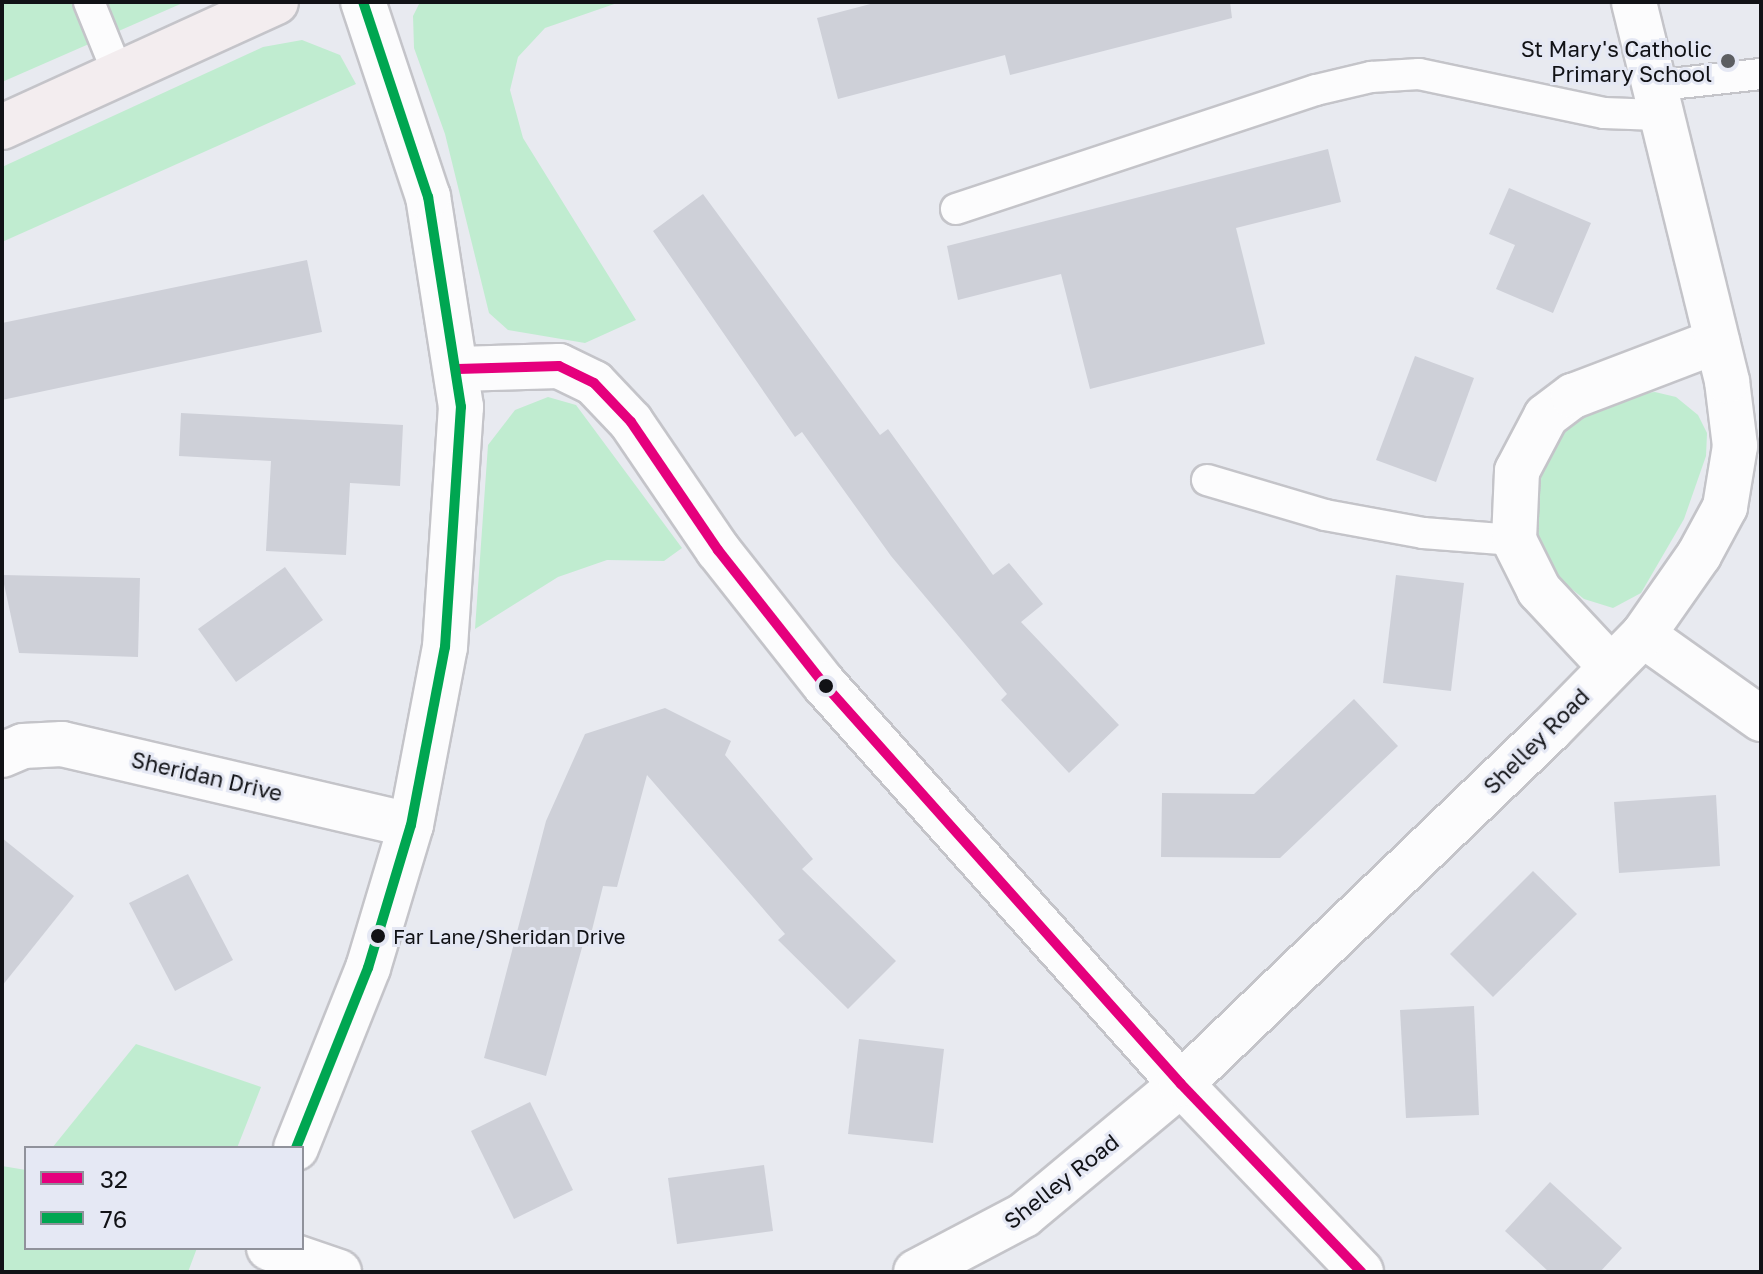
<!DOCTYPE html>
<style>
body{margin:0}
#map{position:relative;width:1763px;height:1274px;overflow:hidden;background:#e8eaf0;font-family:"Golos Text",sans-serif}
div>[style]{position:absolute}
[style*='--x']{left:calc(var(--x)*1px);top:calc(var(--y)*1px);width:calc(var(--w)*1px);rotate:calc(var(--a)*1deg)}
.green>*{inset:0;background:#c0ecd0}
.building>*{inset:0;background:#ced0d8}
.roads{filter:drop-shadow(2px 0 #c4c4c9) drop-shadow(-2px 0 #c4c4c9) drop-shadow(0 2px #c4c4c9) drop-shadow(0 -2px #c4c4c9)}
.service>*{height:30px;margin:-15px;padding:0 15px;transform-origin:15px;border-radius:15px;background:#fcfcfd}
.minor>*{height:44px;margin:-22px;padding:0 22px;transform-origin:22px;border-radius:22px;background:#fcfcfd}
.primary>*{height:44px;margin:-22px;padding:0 22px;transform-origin:22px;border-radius:22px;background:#f3edef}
.bus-1>*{height:10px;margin:-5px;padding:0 5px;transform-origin:5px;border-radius:5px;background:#e5007d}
.bus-2>*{height:10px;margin:-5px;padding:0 5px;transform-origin:5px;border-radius:5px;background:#00a651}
.dots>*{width:22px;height:22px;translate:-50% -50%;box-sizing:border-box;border:4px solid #e5e8f4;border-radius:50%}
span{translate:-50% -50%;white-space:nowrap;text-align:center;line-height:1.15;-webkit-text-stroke:6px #e5e8f4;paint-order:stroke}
.bus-label{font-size:20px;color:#111216}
.left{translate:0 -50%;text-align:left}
.poi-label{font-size:22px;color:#111216}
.right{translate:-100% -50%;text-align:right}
.street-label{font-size:22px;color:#111216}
.frame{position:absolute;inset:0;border:4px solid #111216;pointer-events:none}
.legend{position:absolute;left:24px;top:1146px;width:280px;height:104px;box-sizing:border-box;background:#e5e8f4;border:2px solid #90929b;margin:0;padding:10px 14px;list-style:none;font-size:24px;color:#111216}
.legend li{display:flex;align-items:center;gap:16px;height:40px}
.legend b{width:40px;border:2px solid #90929b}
</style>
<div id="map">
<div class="green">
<i style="clip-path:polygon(2px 2px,185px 2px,2px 82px)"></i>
<i style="clip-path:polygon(420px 2px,620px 2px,545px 28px,518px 57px,510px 90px,523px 138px,636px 320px,585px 343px,508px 330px,489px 313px,445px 134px,414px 48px,413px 16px)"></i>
<i style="clip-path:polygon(302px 40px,340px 55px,356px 84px,2px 242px,2px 167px,263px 47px)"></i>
<i style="clip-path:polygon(1655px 392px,1676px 397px,1698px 415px,1707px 433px,1706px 456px,1684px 519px,1641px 593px,1613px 608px,1584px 599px,1558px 578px,1542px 552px,1534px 513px,1542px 469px,1558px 437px,1579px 418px,1628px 395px)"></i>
<i style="clip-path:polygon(548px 397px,576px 405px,682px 548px,664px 561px,607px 560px,558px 577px,475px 629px,488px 445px,515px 410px)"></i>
<i style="clip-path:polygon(136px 1044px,261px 1087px,237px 1148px,52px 1148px)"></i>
<i style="clip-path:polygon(2px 1166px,26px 1170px,26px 1248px,197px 1248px,188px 1272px,2px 1272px)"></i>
</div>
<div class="building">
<i style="clip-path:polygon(878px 2px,1230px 2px,1232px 18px,1010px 75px,1005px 55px,838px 99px,817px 18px)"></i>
<i style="clip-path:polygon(1328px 149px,1341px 202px,1236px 228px,1265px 344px,1090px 389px,1061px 274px,958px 300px,947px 246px)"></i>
<i style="clip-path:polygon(1509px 188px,1591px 223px,1553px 313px,1496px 289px,1515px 245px,1489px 234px)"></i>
<i style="clip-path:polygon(703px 194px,880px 435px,888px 429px,993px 575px,1009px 563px,1043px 604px,1021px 622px,1119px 725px,1069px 773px,1001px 700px,1007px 694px,891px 556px,802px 432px,795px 437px,653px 231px)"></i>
<i style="clip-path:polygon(307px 260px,322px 332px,2px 400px,2px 323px)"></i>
<i style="clip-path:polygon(1415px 356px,1474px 378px,1436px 482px,1376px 460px)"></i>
<i style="clip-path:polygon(181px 413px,403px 425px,400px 486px,350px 483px,346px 555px,266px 551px,271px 461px,179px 456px)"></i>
<i style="clip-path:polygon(285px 567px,323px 620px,236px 682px,198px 629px)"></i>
<i style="clip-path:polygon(2px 575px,140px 578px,138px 657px,19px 653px)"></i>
<i style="clip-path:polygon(1396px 575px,1464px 583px,1451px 691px,1383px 683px)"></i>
<i style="clip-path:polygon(1354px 699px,1398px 746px,1280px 858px,1161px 857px,1162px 793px,1254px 794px)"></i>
<i style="clip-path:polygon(665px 708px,731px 741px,725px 755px,813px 859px,802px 869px,896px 961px,848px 1009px,778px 940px,785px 934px,647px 775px,617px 887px,603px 886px,588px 946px,583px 944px,546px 1076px,484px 1058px,546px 821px,585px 734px)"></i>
<i style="clip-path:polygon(1716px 795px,1720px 866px,1619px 873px,1614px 802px)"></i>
<i style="clip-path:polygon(2px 838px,74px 896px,2px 986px)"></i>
<i style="clip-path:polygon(1533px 871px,1577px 914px,1493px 997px,1450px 954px)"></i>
<i style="clip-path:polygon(188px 874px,233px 960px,175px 991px,129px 903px)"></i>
<i style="clip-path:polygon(1474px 1006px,1479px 1115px,1406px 1118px,1400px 1010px)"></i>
<i style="clip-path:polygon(859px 1039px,944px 1049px,933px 1143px,848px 1134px)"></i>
<i style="clip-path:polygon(530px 1102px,573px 1190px,514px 1219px,471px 1131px)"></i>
<i style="clip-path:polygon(764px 1165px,773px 1231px,677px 1244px,668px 1178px)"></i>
<i style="clip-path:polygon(1550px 1182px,1622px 1248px,1600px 1272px,1549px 1272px,1505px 1231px)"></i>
</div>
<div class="roads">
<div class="service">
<i style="--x:89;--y:2;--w:74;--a:67.9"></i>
<i style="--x:1652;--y:86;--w:110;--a:-6.3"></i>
<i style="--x:956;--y:209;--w:379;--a:-18.3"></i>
<i style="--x:1316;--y:90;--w:57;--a:-13.3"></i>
<i style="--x:1371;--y:77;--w:48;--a:-3.6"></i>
<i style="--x:1419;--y:74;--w:189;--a:11.9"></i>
<i style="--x:1604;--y:113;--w:54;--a:2.1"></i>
<i style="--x:1207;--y:480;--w:123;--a:16.5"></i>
<i style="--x:1325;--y:515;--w:100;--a:10.4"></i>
<i style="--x:1423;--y:533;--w:91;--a:4.4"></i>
</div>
<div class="minor">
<i style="--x:458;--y:369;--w:101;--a:-1.7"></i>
<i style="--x:559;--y:366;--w:39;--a:26"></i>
<i style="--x:594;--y:383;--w:54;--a:46.5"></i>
<i style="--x:631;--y:422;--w:155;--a:55.8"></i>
<i style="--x:718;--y:550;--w:171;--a:51.7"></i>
<i style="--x:824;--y:684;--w:536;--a:48.25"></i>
<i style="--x:1181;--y:1084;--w:260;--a:46.2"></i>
<i style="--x:1643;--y:635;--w:145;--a:35.4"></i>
<i style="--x:1610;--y:666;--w:104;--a:-133.1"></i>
<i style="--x:1539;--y:590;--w:56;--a:-116.6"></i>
<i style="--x:1514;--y:540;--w:69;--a:-87.5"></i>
<i style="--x:1517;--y:471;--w:62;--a:-62.2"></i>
<i style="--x:1546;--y:416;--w:34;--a:-37"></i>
<i style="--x:1573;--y:396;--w:154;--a:-20.9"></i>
<i style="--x:2;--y:755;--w:23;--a:-23"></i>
<i style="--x:23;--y:746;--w:39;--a:-3"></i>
<i style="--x:62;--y:744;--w:358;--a:13.1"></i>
<i style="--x:296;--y:1148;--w:194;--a:-68.2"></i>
<i style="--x:368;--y:968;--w:149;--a:-73.3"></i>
<i style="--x:411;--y:825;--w:181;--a:-79.2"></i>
<i style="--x:445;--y:647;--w:241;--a:-86.2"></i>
<i style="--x:461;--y:407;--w:213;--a:-98.9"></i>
<i style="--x:428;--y:197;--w:206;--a:-108.4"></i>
<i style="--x:269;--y:1248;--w:74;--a:18.9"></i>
<i style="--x:916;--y:1272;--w:122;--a:-27.8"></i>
<i style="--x:1024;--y:1215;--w:204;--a:-39.8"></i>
<i style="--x:1181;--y:1084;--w:511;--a:-43.81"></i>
<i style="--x:1550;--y:730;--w:133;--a:-45.6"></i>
<i style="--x:1643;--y:635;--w:98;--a:-55"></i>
<i style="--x:1699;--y:555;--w:55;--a:-61.6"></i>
<i style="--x:1725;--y:507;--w:62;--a:-80.7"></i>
<i style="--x:1735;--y:446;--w:65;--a:-97"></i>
<i style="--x:1727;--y:381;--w:390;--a:-103.8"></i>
</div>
<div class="primary">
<i style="--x:2;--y:127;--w:301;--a:-24.5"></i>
</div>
</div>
<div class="bus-1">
<i style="--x:458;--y:369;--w:101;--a:-1.7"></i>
<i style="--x:559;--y:366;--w:39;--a:26"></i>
<i style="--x:594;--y:383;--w:54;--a:46.5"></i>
<i style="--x:631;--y:422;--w:155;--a:55.8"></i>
<i style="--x:718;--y:550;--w:171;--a:51.7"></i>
<i style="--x:824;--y:684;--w:536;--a:48.25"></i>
<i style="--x:1181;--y:1084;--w:260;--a:46.2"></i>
</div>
<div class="bus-2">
<i style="--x:296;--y:1148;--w:194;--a:-68.2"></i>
<i style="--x:368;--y:968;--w:149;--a:-73.3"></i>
<i style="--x:411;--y:825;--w:181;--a:-79.2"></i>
<i style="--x:445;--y:647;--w:241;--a:-86.2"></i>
<i style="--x:461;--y:407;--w:213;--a:-98.9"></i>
<i style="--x:428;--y:197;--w:206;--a:-108.4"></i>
</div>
<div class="dots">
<i style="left:1728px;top:61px;background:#5c5e62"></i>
<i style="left:826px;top:686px;background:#111216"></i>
<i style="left:378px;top:936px;background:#111216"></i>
</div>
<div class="bus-label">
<span class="left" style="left:393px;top:936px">Far Lane/Sheridan Drive</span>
</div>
<div class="poi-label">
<span class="right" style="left:1712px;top:61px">St Mary's Catholic<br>Primary School</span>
</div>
<div class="street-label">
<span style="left:1536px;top:741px;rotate:-45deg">Shelley Road</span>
<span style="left:207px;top:776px;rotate:13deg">Sheridan Drive</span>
<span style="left:1061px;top:1181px;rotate:-38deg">Shelley Road</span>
</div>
<div class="frame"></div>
<ul class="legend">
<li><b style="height:10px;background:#e5007d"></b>32</li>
<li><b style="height:10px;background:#00a651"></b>76</li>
</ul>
</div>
